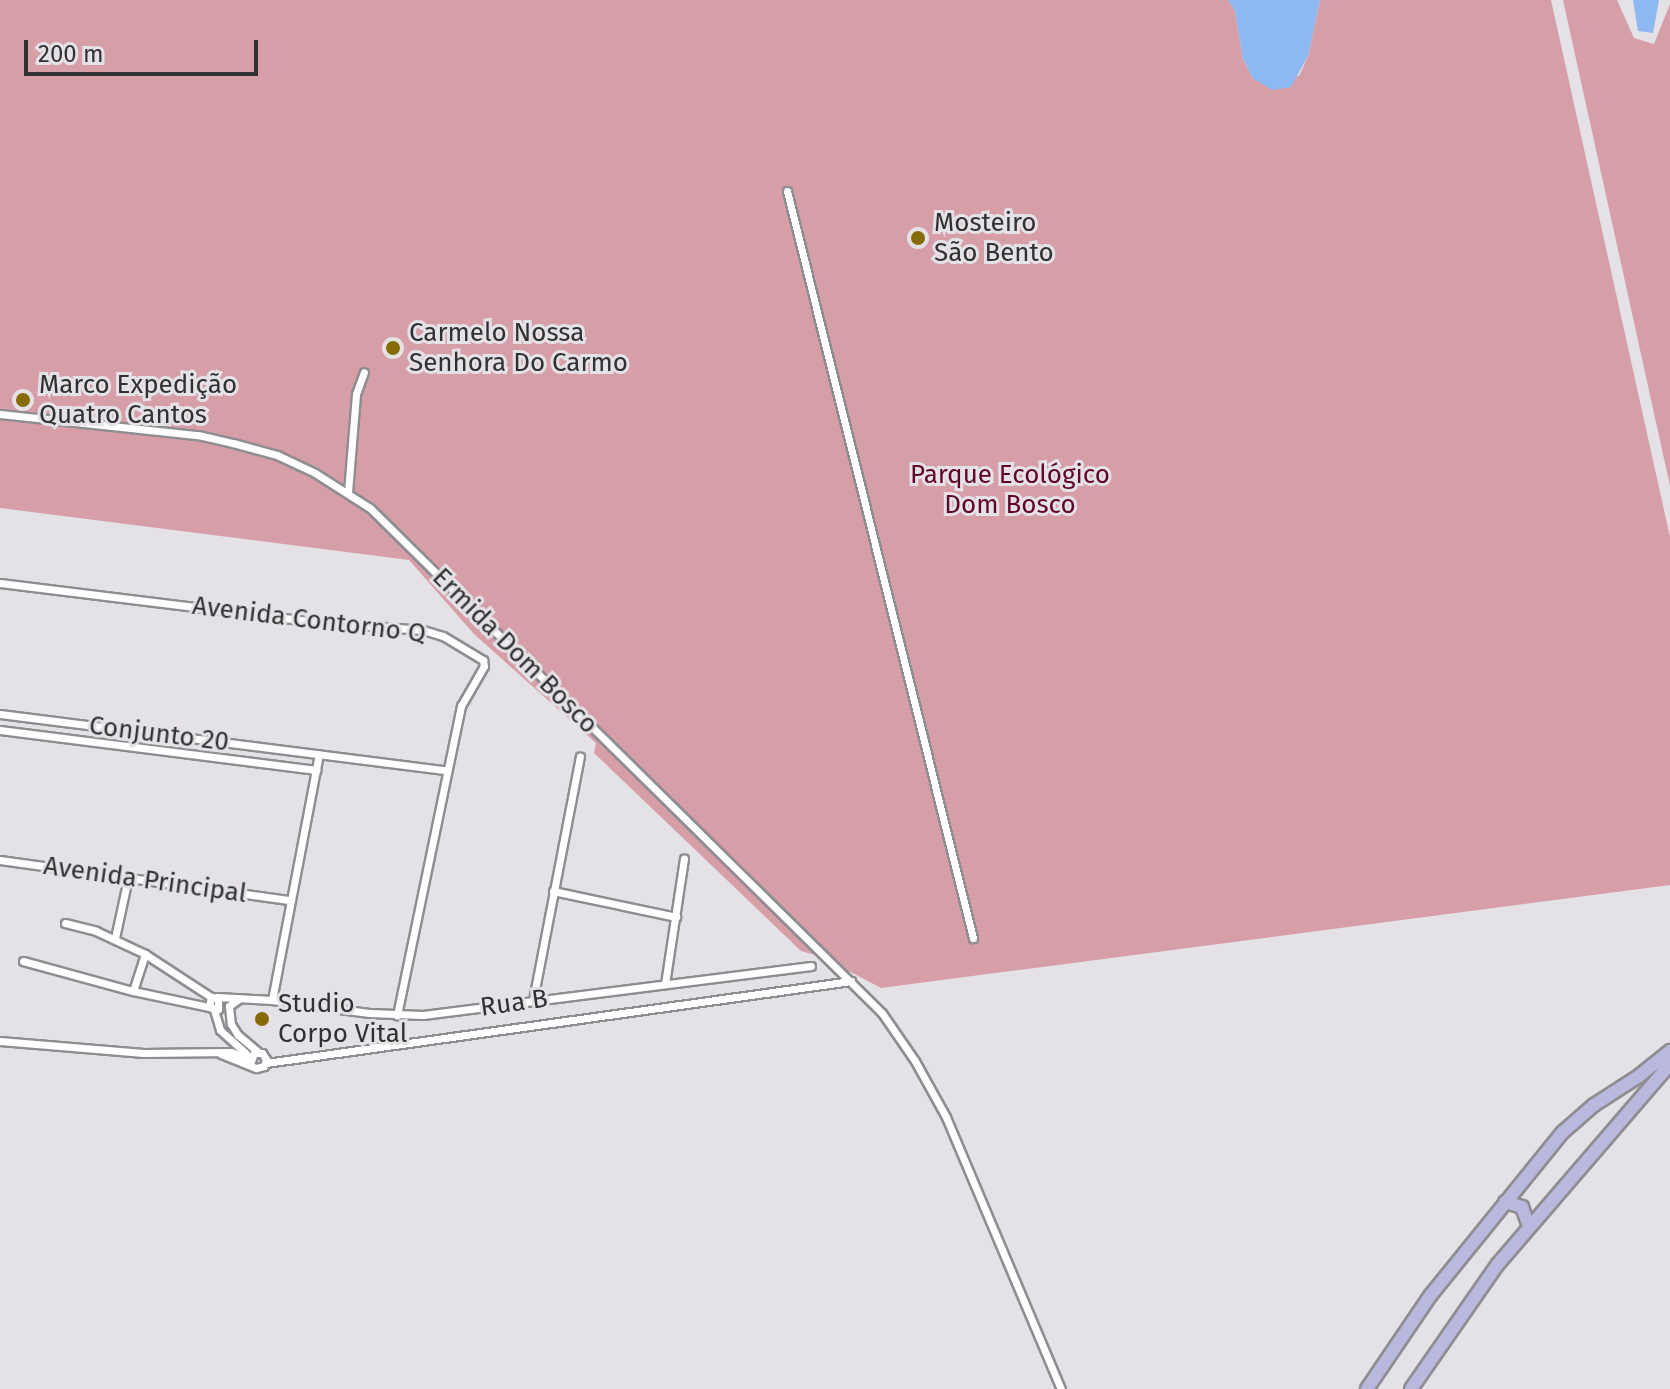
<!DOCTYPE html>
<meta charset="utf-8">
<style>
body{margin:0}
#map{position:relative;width:1670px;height:1389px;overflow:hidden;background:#e5e2e7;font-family:"Fira Sans",sans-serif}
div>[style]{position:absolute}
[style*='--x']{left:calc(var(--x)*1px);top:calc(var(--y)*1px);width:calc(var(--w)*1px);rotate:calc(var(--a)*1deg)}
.green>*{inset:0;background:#d69fa8}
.water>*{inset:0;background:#8eb8f2}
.roads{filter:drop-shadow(2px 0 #908d92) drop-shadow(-2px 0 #908d92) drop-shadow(0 2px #908d92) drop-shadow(0 -2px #908d92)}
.street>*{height:7px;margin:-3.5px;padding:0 3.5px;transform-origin:3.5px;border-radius:3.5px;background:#fff}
.primary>*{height:12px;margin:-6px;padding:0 6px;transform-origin:6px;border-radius:6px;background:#b9b8df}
.dots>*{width:22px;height:22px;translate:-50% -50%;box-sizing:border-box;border:4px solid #e5e2e7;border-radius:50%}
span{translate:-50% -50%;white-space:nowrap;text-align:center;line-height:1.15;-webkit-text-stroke:6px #e5e2e7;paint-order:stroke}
.poi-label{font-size:26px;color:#323132}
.left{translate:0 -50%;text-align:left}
.park-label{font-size:26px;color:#620427}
.street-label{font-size:26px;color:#323132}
.scale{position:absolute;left:24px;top:40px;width:234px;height:36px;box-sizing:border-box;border:4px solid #323132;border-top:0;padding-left:10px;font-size:24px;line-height:28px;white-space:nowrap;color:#323132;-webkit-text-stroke:6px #e5e2e7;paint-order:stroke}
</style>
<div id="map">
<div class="green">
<i style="clip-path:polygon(0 0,1228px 0,1235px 11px,1243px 59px,1253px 79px,1299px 76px,1308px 56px,1320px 0,1551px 0,1670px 537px,1670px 885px,881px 988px,822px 957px,801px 951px,594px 753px,596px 743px,474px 634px,409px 560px,0 508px)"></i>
<i style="clip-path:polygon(1563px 0,1617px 0,1634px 38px,1654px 44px,1670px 4px,1670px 486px)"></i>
</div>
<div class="water">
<i style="clip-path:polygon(1228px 0,1320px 0,1308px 56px,1291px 87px,1273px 90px,1253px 79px,1243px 59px,1235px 11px)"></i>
<i style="clip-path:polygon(1633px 0,1659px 0,1653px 33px,1638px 31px)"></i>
</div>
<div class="roads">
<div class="street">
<i style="--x:787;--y:191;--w:770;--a:76.02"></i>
<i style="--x:0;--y:414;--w:199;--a:6.1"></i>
<i style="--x:198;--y:435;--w:36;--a:13"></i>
<i style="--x:233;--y:443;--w:46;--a:15.3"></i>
<i style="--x:277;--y:455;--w:42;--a:25.3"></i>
<i style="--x:315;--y:473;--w:65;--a:32.5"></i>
<i style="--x:370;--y:508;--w:719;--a:44.61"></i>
<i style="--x:882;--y:1013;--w:58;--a:55.5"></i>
<i style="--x:915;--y:1061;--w:64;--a:61"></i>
<i style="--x:946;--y:1117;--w:295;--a:67.1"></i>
<i style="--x:348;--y:492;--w:98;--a:-85.3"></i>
<i style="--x:356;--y:394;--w:23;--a:-70"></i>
<i style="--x:0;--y:583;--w:311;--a:7"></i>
<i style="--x:309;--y:621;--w:114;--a:4.5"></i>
<i style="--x:423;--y:630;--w:21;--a:17"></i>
<i style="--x:443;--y:636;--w:47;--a:31"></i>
<i style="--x:483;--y:660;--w:6;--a:81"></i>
<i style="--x:484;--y:666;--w:46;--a:119.9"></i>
<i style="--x:461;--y:706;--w:316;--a:101.7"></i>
<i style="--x:0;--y:714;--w:450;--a:7.2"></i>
<i style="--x:0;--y:730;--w:319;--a:7.2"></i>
<i style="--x:0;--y:860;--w:293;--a:7.9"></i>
<i style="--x:553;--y:891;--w:126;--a:11.9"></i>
<i style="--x:65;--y:923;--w:32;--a:14"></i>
<i style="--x:96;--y:931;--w:54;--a:25.1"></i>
<i style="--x:145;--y:954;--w:79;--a:33.1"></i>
<i style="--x:211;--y:997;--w:7;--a:8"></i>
<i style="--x:218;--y:998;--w:11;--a:90"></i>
<i style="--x:218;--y:1009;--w:9;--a:-167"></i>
<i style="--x:209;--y:1007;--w:10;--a:-79"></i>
<i style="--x:115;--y:938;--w:61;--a:-77.8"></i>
<i style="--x:23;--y:961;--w:114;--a:15.3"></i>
<i style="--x:133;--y:991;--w:78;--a:11.9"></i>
<i style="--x:665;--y:984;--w:127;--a:-81.4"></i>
<i style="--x:133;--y:991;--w:39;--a:-72"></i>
<i style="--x:217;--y:997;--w:55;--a:3.1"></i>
<i style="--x:272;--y:1000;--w:98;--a:7.6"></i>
<i style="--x:369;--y:1013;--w:54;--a:2.1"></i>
<i style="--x:423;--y:1015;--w:391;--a:-7.2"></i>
<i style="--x:239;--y:999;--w:12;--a:145"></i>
<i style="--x:229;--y:1006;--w:18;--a:84"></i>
<i style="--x:231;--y:1024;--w:13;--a:58"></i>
<i style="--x:238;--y:1035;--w:26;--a:40"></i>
<i style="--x:272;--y:1000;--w:250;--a:-79.2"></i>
<i style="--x:533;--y:1000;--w:248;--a:-79.1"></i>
<i style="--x:214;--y:1010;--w:21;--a:73"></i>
<i style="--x:220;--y:1030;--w:36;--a:42"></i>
<i style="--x:0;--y:1041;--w:144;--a:4.8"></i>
<i style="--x:143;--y:1053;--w:88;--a:-0.7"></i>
<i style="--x:231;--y:1052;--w:20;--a:20"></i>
<i style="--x:221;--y:1054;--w:38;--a:22"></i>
<i style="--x:256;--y:1068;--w:8;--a:-14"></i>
<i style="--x:264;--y:1066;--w:7;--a:-74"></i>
<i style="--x:266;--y:1059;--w:7;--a:-124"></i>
<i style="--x:262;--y:1053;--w:8;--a:180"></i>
<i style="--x:254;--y:1053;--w:12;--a:110"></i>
<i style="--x:266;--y:1063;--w:591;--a:-7.98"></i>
</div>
<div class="primary">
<i style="--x:1505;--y:1202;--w:18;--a:16"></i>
<i style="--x:1522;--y:1207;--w:20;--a:70"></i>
<i style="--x:1367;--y:1389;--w:112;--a:-55.9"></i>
<i style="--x:1430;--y:1296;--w:211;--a:-51"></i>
<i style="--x:1563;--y:1132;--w:41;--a:-41.1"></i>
<i style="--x:1594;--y:1105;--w:54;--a:-32.8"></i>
<i style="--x:1639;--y:1076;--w:40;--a:-39"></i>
<i style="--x:1411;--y:1389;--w:152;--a:-55.2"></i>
<i style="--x:1498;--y:1264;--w:264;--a:-49.3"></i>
</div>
</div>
<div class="dots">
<i style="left:918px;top:238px;background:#866b07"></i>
<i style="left:393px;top:348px;background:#866b07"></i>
<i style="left:23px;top:400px;background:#866b07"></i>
<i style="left:262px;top:1019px;background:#866b07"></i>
</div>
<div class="poi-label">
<span class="left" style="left:934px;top:238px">Mosteiro<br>São Bento</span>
<span class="left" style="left:409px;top:348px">Carmelo Nossa<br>Senhora Do Carmo</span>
<span class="left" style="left:39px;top:400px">Marco Expedição<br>Quatro Cantos</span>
<span class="left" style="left:278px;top:1019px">Studio<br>Corpo Vital</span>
</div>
<div class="park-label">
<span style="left:1010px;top:490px">Parque Ecológico<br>Dom Bosco</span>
</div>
<div class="street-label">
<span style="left:309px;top:620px;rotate:7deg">Avenida Contorno Q</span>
<span style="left:515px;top:651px;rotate:45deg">Ermida Dom Bosco</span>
<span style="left:159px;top:734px;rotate:7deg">Conjunto 20</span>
<span style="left:145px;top:880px;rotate:8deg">Avenida Principal</span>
<span style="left:514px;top:1003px;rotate:-8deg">Rua B</span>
</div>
<div class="scale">200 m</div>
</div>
